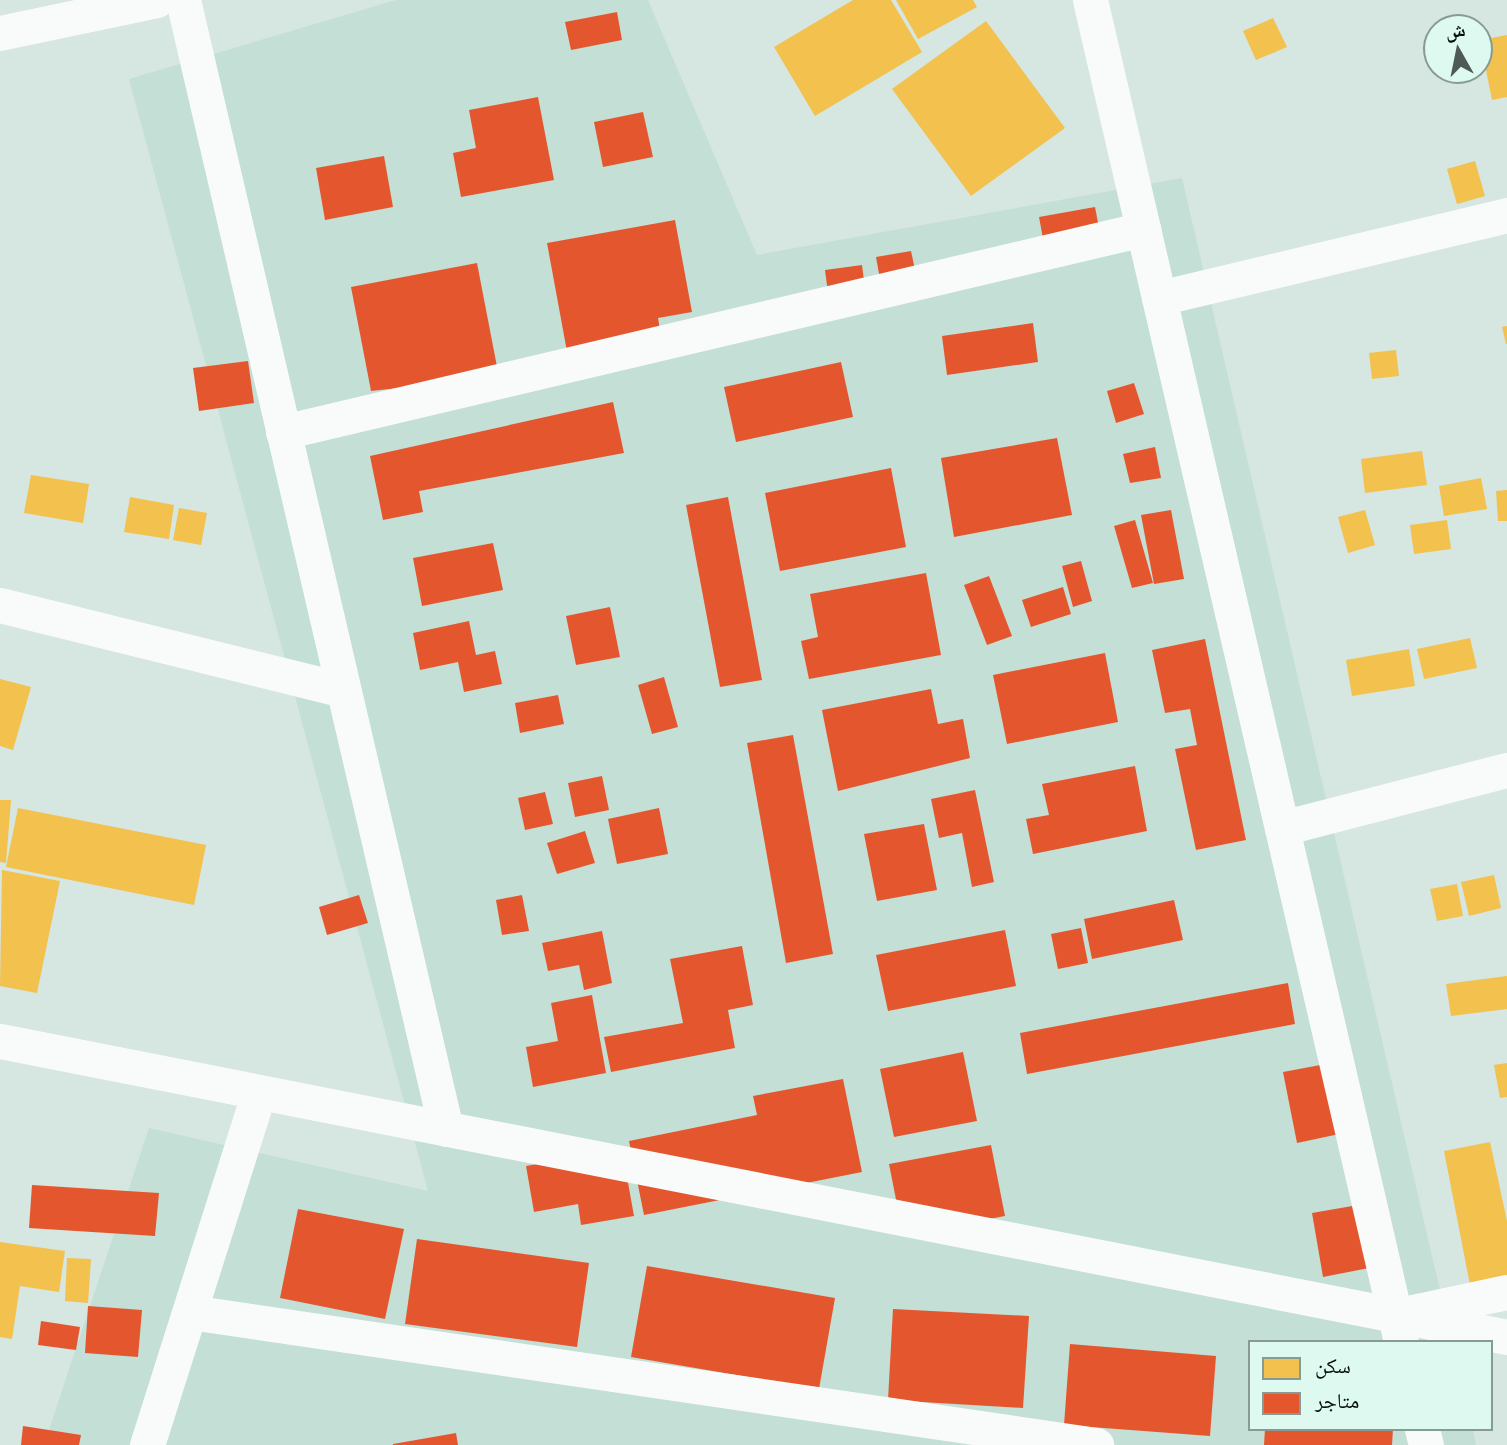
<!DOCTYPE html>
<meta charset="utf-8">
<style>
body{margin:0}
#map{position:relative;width:1507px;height:1445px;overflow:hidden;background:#d6e6e0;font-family:"Noto Serif","Noto Naskh Arabic",serif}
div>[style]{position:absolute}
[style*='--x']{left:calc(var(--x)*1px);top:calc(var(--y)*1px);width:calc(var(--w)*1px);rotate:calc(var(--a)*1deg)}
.built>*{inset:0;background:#c4dfd6}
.homes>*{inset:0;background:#f2c14e}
.shops>*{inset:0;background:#e4572e}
.minor>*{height:35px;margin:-17.5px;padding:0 17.5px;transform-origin:17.5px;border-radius:17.5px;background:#f9fbfa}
span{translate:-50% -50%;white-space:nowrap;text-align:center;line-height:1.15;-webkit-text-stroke:7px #ddf9f0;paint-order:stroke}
.legend{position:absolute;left:1248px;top:1340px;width:245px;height:91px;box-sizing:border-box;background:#ddf9f0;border:2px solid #879b94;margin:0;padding:9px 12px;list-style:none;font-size:21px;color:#050e0b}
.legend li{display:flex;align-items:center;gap:14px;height:35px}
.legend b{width:35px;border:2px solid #879b94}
.north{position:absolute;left:1423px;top:14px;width:70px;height:70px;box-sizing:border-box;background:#ddf9f0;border:2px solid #879b94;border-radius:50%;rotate:351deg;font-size:19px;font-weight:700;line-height:28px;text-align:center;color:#050e0b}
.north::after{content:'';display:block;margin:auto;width:24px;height:32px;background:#4e5a56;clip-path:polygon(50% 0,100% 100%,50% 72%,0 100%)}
</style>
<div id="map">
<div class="built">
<i style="clip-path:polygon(396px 0,648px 0,757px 255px,1182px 178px,1452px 1342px,1250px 1342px,1250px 1429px,1473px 1429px,1476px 1445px,44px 1445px,149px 1128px,428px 1191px,129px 79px)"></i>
</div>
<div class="homes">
<i style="clip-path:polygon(853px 0,891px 0,922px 52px,815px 116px,774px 47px)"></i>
<i style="clip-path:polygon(896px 0,973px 0,977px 7px,918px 39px)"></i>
<i style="clip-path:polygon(1273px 18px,1287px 47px,1256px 60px,1243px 31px)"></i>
<i style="clip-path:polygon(986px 21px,1065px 128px,971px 196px,892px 89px)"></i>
<i style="clip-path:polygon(1507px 35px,1507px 97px,1492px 100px,1480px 40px)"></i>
<i style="clip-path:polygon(1475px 161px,1485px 196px,1457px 204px,1447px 169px)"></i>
<i style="clip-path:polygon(1507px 326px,1507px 344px,1506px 344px,1502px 327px)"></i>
<i style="clip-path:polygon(1396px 350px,1399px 376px,1372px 379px,1369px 353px)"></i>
<i style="clip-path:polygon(1422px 451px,1427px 485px,1365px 493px,1361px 459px)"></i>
<i style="clip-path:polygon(31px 475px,89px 484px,83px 523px,24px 513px)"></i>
<i style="clip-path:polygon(1481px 478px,1487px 509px,1444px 516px,1439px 486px)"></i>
<i style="clip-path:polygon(1507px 490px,1507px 521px,1498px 521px,1496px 491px)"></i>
<i style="clip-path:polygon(130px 497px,174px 505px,169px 539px,124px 532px)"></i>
<i style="clip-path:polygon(179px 508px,207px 513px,201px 545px,173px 540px)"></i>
<i style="clip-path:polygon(1365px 510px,1375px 545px,1348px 553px,1338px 517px)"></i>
<i style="clip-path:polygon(1447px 520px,1451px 549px,1414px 554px,1410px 525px)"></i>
<i style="clip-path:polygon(1470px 638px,1477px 668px,1424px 679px,1417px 649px)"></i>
<i style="clip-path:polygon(1409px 649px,1415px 686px,1352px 696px,1346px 660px)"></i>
<i style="clip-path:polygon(0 679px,31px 687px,13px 750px,0 746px)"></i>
<i style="clip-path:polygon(0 800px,11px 800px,6px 863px,0 862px)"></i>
<i style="clip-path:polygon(18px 808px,206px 845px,194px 905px,6px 867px)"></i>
<i style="clip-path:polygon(2px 870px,60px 881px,37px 993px,0 986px)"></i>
<i style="clip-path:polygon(1494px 875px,1501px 908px,1469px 916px,1461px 882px)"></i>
<i style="clip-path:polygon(1457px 884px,1463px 916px,1437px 921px,1430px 889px)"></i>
<i style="clip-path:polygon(1507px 976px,1507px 1009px,1451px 1016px,1446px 984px)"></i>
<i style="clip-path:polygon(1507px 1063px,1507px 1097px,1500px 1098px,1494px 1065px)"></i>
<i style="clip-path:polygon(1490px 1142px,1507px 1221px,1507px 1277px,1470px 1285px,1444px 1151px)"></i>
<i style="clip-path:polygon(0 1242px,65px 1251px,59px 1292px,20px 1286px,12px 1339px,0 1337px)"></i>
<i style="clip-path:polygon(67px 1258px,91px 1259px,88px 1303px,65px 1301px)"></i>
</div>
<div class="shops">
<i style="clip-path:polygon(617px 12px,622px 40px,571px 50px,565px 22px)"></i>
<i style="clip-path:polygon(538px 97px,554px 180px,461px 197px,453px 153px,476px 148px,469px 110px)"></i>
<i style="clip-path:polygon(643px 112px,653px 157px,603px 167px,594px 122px)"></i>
<i style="clip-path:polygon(384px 156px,393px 207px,325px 220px,316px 168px)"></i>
<i style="clip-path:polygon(1095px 207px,1102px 243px,1046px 254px,1039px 217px)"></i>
<i style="clip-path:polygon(675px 220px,692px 312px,658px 318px,662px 341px,568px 357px,547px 243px)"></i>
<i style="clip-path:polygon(911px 251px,917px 279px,881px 285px,876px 257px)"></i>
<i style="clip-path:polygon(477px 263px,499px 377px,371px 391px,351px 287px)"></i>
<i style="clip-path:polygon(862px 265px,865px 288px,828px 293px,825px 270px)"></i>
<i style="clip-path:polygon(1033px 323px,1038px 362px,947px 375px,942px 336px)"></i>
<i style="clip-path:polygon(248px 361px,254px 403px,199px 411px,193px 368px)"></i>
<i style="clip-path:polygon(841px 362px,853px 417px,736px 442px,724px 387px)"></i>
<i style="clip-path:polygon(1134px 383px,1144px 414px,1116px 423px,1107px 391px)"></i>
<i style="clip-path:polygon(613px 402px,624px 453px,419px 491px,423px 512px,383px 520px,370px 456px)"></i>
<i style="clip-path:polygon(1057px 438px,1072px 515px,954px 537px,941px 458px)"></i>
<i style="clip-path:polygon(1155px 447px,1161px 478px,1130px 483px,1123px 454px)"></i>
<i style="clip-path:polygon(891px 468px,906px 547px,780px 571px,765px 493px)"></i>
<i style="clip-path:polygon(728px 497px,762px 680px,720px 687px,686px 505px)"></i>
<i style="clip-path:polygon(1171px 510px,1184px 579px,1154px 584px,1141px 515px)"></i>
<i style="clip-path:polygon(1135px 520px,1153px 583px,1132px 588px,1114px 526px)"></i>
<i style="clip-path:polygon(493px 543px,503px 590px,422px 606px,413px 558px)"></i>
<i style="clip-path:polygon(1081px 561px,1092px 601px,1073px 607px,1062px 566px)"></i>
<i style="clip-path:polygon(926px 573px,941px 655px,809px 679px,801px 641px,818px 637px,810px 594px)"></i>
<i style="clip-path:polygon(989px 576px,1012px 636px,987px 645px,964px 585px)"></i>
<i style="clip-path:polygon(1063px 587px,1071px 614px,1031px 627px,1022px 600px)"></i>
<i style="clip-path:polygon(610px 607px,620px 657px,576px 665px,566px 616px)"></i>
<i style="clip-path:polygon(469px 621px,476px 655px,495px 651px,502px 684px,464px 692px,458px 662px,420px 670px,413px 633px)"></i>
<i style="clip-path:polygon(1205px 639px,1246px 840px,1196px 850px,1175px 749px,1197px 745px,1190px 709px,1165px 713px,1152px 650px)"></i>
<i style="clip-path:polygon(1105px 653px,1118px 722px,1007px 744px,993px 675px)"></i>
<i style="clip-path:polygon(664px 677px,678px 727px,652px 734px,638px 685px)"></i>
<i style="clip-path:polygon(931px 689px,938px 724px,963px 719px,970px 758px,838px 791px,822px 710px)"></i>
<i style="clip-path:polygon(558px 695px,564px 724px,520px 733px,515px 703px)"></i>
<i style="clip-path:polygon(793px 735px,833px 954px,786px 963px,747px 743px)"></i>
<i style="clip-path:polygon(1135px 766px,1147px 831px,1033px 854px,1026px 819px,1049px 815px,1042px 784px)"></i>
<i style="clip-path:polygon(602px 776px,609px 810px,575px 817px,568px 783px)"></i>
<i style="clip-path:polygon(975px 790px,994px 882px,972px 887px,962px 833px,939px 838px,931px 799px)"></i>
<i style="clip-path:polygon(545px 792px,553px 824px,525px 830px,518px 798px)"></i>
<i style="clip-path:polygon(659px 808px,668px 854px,617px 864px,608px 819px)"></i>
<i style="clip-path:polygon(924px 824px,937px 890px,877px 901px,864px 834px)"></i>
<i style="clip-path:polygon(585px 831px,595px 863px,557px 874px,547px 843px)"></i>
<i style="clip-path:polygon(359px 895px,368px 923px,327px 935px,319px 907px)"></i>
<i style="clip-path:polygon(522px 895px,529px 931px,502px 935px,496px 900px)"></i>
<i style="clip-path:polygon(1174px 900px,1183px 940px,1092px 959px,1084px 919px)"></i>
<i style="clip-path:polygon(1081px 928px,1088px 963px,1058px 969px,1051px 934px)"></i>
<i style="clip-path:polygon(1005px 930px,1016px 986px,888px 1011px,876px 955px)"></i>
<i style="clip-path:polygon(602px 931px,612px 983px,584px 990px,579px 965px,548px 971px,542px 943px)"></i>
<i style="clip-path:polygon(742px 946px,753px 1005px,728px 1010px,735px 1048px,611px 1072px,604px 1037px,683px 1023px,670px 959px)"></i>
<i style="clip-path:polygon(1288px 983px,1295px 1024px,1027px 1074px,1020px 1033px)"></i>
<i style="clip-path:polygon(592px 995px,606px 1073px,533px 1087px,526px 1047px,558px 1041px,551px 1003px)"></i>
<i style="clip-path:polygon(963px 1052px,977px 1121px,894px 1137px,880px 1069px)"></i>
<i style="clip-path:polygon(1331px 1063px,1344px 1133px,1297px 1143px,1283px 1072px)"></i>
<i style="clip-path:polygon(843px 1079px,862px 1172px,644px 1215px,629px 1141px,757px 1115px,753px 1096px)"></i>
<i style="clip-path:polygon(991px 1145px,1005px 1216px,903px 1235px,889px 1164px)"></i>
<i style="clip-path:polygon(622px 1149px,634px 1216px,581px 1225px,578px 1204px,534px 1212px,526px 1166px)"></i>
<i style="clip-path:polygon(32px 1185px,159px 1193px,155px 1236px,29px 1228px)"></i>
<i style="clip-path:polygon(1358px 1205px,1369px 1268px,1323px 1277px,1312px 1213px)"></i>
<i style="clip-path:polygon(298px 1209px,404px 1229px,385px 1319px,280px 1298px)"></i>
<i style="clip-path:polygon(417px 1239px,589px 1263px,577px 1347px,405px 1324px)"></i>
<i style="clip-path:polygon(647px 1266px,835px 1298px,819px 1389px,631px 1357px)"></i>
<i style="clip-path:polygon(88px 1306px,142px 1310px,138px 1357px,85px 1353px)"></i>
<i style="clip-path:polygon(893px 1309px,1029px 1316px,1023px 1408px,888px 1400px)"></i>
<i style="clip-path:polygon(41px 1321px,80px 1327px,76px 1350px,38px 1345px)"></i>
<i style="clip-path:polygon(1070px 1344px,1216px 1356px,1210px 1436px,1064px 1425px)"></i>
<i style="clip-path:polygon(23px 1426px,81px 1435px,79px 1445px,21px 1445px)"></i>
<i style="clip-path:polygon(1265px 1429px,1393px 1429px,1392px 1445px,1264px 1445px)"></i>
<i style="clip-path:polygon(456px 1433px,458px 1445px,393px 1445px,393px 1444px)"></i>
</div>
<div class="minor">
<i style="--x:183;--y:0;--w:1159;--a:76.89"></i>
<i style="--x:1090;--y:0;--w:1378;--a:76.95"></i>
<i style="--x:0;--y:33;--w:160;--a:-11.9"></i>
<i style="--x:1159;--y:298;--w:358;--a:-13.4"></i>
<i style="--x:283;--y:432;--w:884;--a:-13.28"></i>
<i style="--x:0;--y:605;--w:353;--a:13.9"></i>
<i style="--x:1282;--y:828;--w:232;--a:-14.5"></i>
<i style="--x:0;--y:1041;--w:1536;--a:11.11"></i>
<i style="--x:190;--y:1312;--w:916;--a:8.35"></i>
<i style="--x:1412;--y:1312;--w:97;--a:-11.9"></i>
<i style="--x:1422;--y:1429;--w:16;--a:76"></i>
<i style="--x:147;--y:1445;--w:370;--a:-72.4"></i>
</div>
<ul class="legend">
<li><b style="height:19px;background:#f2c14e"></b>سكن</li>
<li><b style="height:19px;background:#e4572e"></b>متاجر</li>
</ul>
<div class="north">ش</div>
</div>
